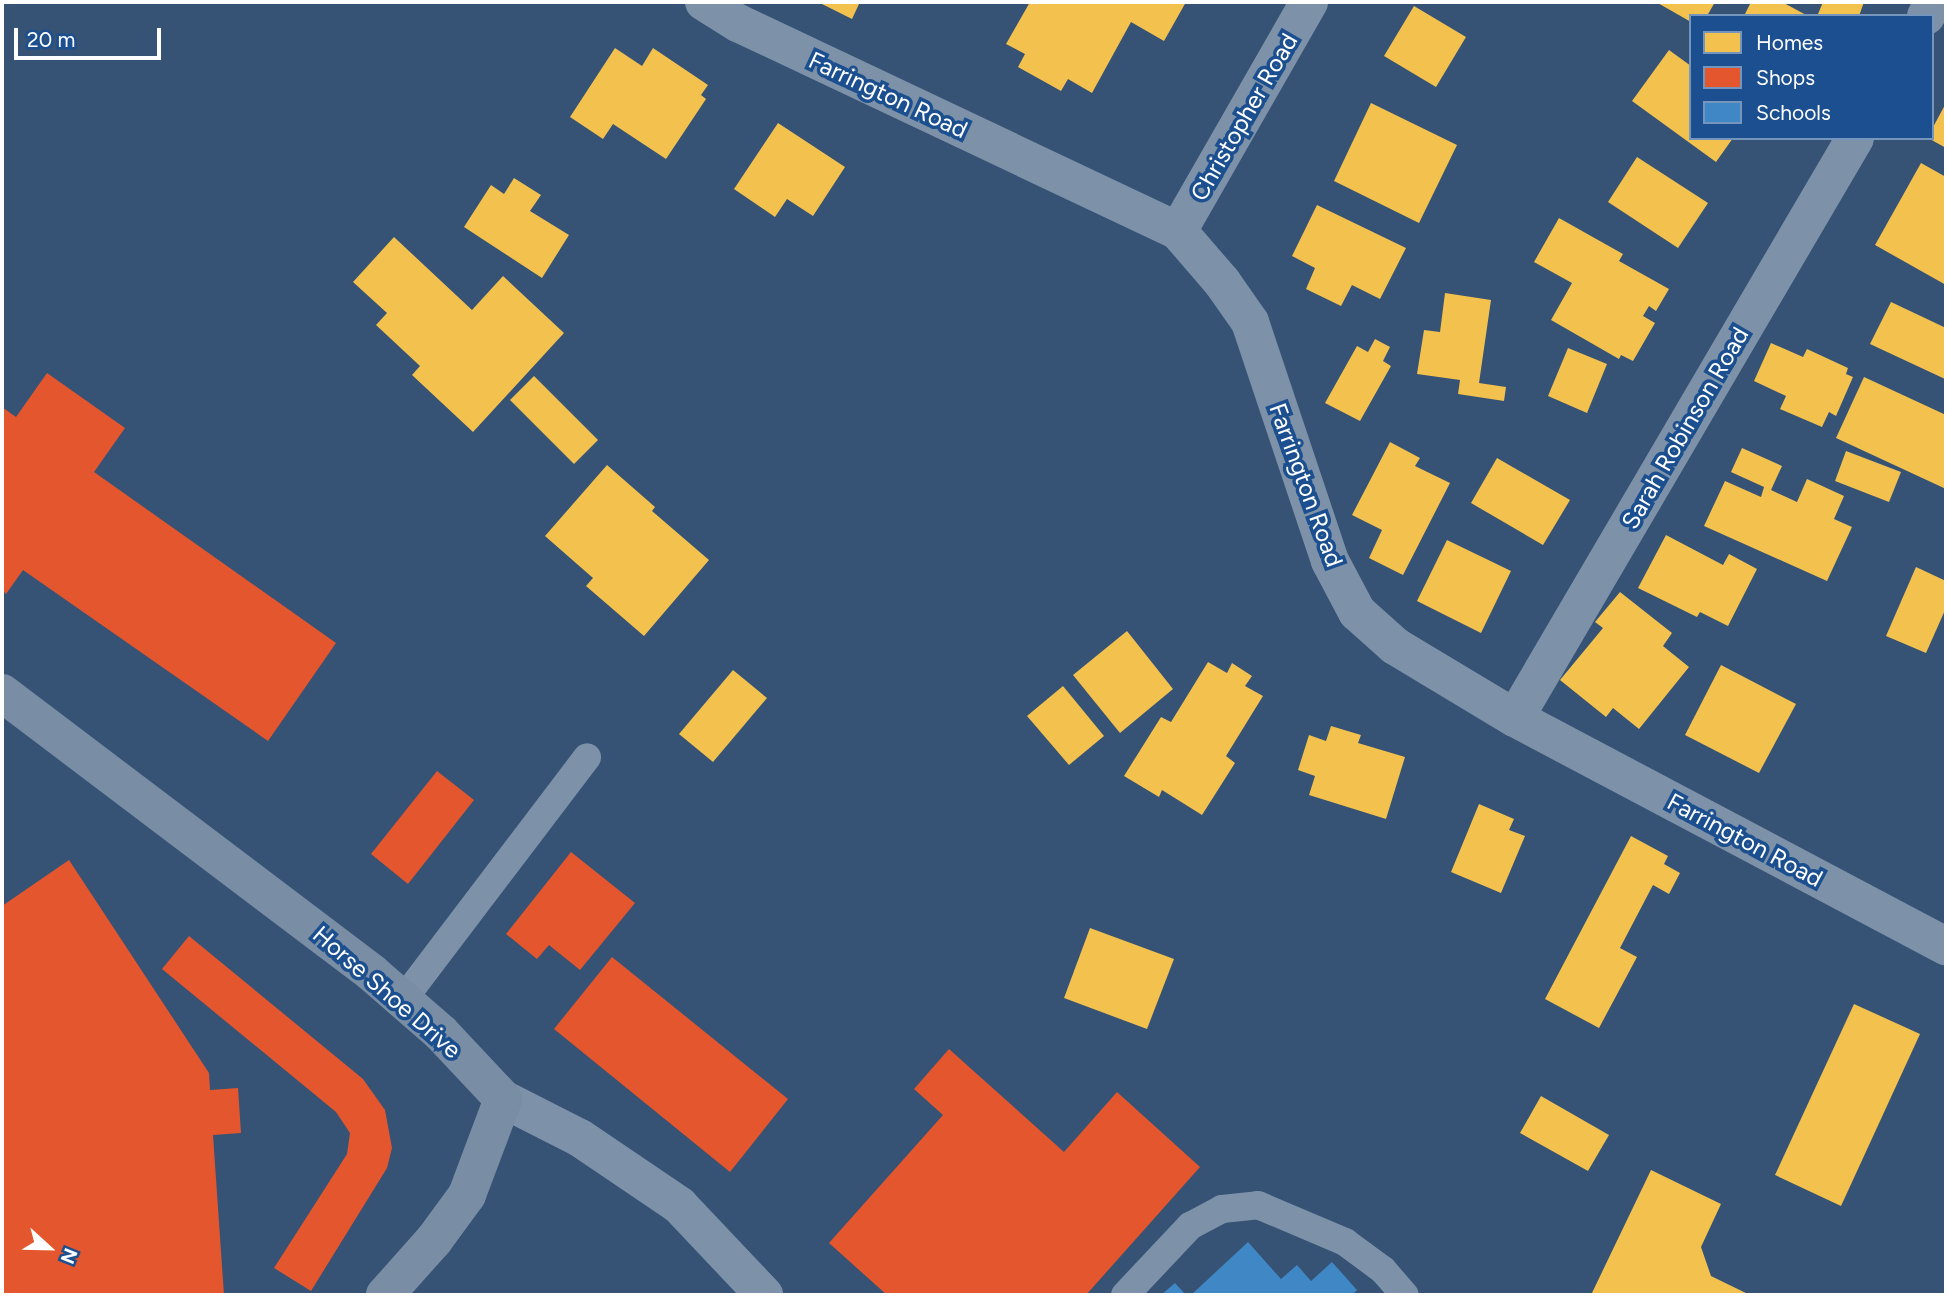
<!DOCTYPE html>
<style>
body{margin:0}
#map{position:relative;width:1948px;height:1297px;overflow:hidden;background:#365274;font-family:Figtree,sans-serif}
div>[style]{position:absolute}
[style*='--x']{left:calc(var(--x)*1px);top:calc(var(--y)*1px);width:calc(var(--w)*1px);rotate:calc(var(--a)*1deg)}
.homes>*{inset:0;background:#f2c14e}
.shops>*{inset:0;background:#e4572e}
.schools>*{inset:0;background:#3f88c5}
.lane>*{height:28px;margin:-14px;padding:0 14px;transform-origin:14px;border-radius:14px;background:#7d92a8}
.street>*{height:38px;margin:-19px;padding:0 19px;transform-origin:19px;border-radius:19px;background:#7d92a8}
.secondary>*{height:38px;margin:-19px;padding:0 19px;transform-origin:19px;border-radius:19px;background:#798da4}
span{translate:-50% -50%;white-space:nowrap;text-align:center;line-height:1.15;-webkit-text-stroke:7px #1b4f8f;paint-order:stroke}
.street-label{font-size:24px;color:#fff}
.frame{position:absolute;inset:0;border:4px solid #fff;pointer-events:none}
.legend{position:absolute;left:1689px;top:14px;width:245px;height:126px;box-sizing:border-box;background:#1b4f8f;border:2px solid #7695bc;margin:0;padding:9px 12px;list-style:none;font-size:21px;color:#fff}
.legend li{display:flex;align-items:center;gap:14px;height:35px}
.legend b{width:35px;border:2px solid #7695bc}
.north{position:absolute;left:14px;top:1213px;width:70px;height:70px;-webkit-text-stroke:5px #1b4f8f;paint-order:stroke;rotate:112deg;font-size:19px;font-weight:700;line-height:28px;text-align:center;color:#fff}
.north::after{content:'';display:block;margin:auto;width:24px;height:32px;background:#fff;clip-path:polygon(50% 0,100% 100%,50% 72%,0 100%)}
.scale{position:absolute;left:14px;top:28px;width:147px;height:32px;box-sizing:border-box;border:4px solid #fff;border-top:0;padding-left:9px;font-size:21px;line-height:24px;white-space:nowrap;color:#fff;-webkit-text-stroke:5px #1b4f8f;paint-order:stroke}
</style>
<div id="map">
<div class="homes">
<i style="clip-path:polygon(818px 2px,860px 2px,852px 19px)"></i>
<i style="clip-path:polygon(1030px 2px,1186px 2px,1164px 41px,1131px 22px,1092px 93px,1068px 79px,1061px 91px,1018px 67px,1025px 54px,1006px 44px)"></i>
<i style="clip-path:polygon(1656px 2px,1715px 2px,1707px 16px,1691px 16px,1691px 22px)"></i>
<i style="clip-path:polygon(1751px 2px,1782px 2px,1808px 16px,1744px 16px)"></i>
<i style="clip-path:polygon(1823px 2px,1864px 2px,1859px 16px,1823px 16px,1818px 14px)"></i>
<i style="clip-path:polygon(1414px 6px,1466px 37px,1436px 87px,1384px 56px)"></i>
<i style="clip-path:polygon(615px 48px,642px 66px,653px 48px,708px 85px,701px 95px,706px 99px,666px 159px,613px 124px,603px 139px,570px 117px)"></i>
<i style="clip-path:polygon(1669px 50px,1691px 66px,1691px 138px,1733px 138px,1716px 162px,1632px 101px)"></i>
<i style="clip-path:polygon(1371px 103px,1457px 145px,1419px 223px,1334px 181px)"></i>
<i style="clip-path:polygon(1946px 103px,1946px 148px,1928px 138px,1932px 138px,1932px 129px)"></i>
<i style="clip-path:polygon(778px 123px,845px 167px,813px 216px,787px 199px,775px 217px,734px 189px)"></i>
<i style="clip-path:polygon(1637px 157px,1708px 203px,1678px 248px,1608px 202px)"></i>
<i style="clip-path:polygon(1921px 163px,1946px 177px,1946px 285px,1875px 245px)"></i>
<i style="clip-path:polygon(514px 178px,541px 195px,530px 211px,569px 235px,542px 278px,464px 227px,491px 185px,504px 194px)"></i>
<i style="clip-path:polygon(1317px 205px,1406px 248px,1380px 299px,1352px 285px,1341px 306px,1306px 289px,1315px 268px,1292px 256px)"></i>
<i style="clip-path:polygon(1559px 218px,1623px 254px,1619px 261px,1669px 289px,1656px 311px,1649px 306px,1643px 316px,1655px 323px,1633px 361px,1621px 355px,1619px 359px,1551px 320px,1572px 283px,1534px 262px)"></i>
<i style="clip-path:polygon(394px 237px,472px 310px,503px 276px,564px 333px,473px 432px,412px 375px,420px 366px,376px 325px,387px 313px,353px 282px)"></i>
<i style="clip-path:polygon(1445px 293px,1491px 300px,1479px 383px,1506px 387px,1504px 401px,1458px 394px,1460px 380px,1417px 374px,1424px 330px,1440px 332px)"></i>
<i style="clip-path:polygon(1891px 302px,1946px 328px,1945px 379px,1870px 344px)"></i>
<i style="clip-path:polygon(1375px 339px,1390px 347px,1383px 361px,1391px 366px,1360px 421px,1325px 403px,1357px 346px,1368px 352px)"></i>
<i style="clip-path:polygon(1771px 343px,1803px 357px,1807px 349px,1848px 368px,1846px 374px,1853px 377px,1836px 416px,1829px 412px,1822px 427px,1780px 409px,1786px 396px,1754px 381px)"></i>
<i style="clip-path:polygon(1568px 348px,1607px 364px,1587px 413px,1548px 396px)"></i>
<i style="clip-path:polygon(534px 376px,598px 440px,574px 464px,510px 400px)"></i>
<i style="clip-path:polygon(1864px 377px,1946px 415px,1946px 489px,1836px 438px)"></i>
<i style="clip-path:polygon(1390px 442px,1420px 458px,1415px 466px,1450px 483px,1403px 575px,1369px 558px,1382px 530px,1352px 515px)"></i>
<i style="clip-path:polygon(1742px 448px,1782px 466px,1771px 490px,1797px 502px,1807px 479px,1844px 496px,1834px 519px,1852px 527px,1827px 581px,1704px 526px,1725px 481px,1761px 497px,1764px 487px,1731px 472px)"></i>
<i style="clip-path:polygon(1846px 451px,1901px 472px,1889px 502px,1835px 481px)"></i>
<i style="clip-path:polygon(1497px 458px,1570px 500px,1543px 545px,1471px 503px)"></i>
<i style="clip-path:polygon(607px 465px,655px 507px,652px 511px,709px 560px,644px 636px,586px 586px,593px 578px,545px 536px)"></i>
<i style="clip-path:polygon(1666px 535px,1723px 565px,1729px 554px,1757px 569px,1728px 626px,1700px 612px,1697px 617px,1638px 588px)"></i>
<i style="clip-path:polygon(1447px 540px,1511px 571px,1481px 633px,1417px 601px)"></i>
<i style="clip-path:polygon(1916px 567px,1946px 581px,1946px 608px,1926px 653px,1886px 636px)"></i>
<i style="clip-path:polygon(1620px 592px,1672px 633px,1663px 646px,1689px 667px,1639px 729px,1613px 708px,1606px 717px,1560px 680px,1603px 628px,1595px 622px)"></i>
<i style="clip-path:polygon(1127px 631px,1173px 689px,1120px 733px,1073px 675px)"></i>
<i style="clip-path:polygon(1208px 662px,1227px 673px,1232px 663px,1252px 676px,1245px 686px,1263px 696px,1226px 756px,1235px 763px,1202px 815px,1162px 790px,1159px 797px,1124px 776px,1161px 717px,1171px 722px)"></i>
<i style="clip-path:polygon(1721px 665px,1796px 704px,1759px 773px,1685px 735px)"></i>
<i style="clip-path:polygon(733px 670px,767px 698px,713px 762px,679px 734px)"></i>
<i style="clip-path:polygon(1063px 686px,1104px 736px,1069px 765px,1027px 716px)"></i>
<i style="clip-path:polygon(1331px 726px,1361px 735px,1358px 743px,1405px 757px,1386px 819px,1309px 795px,1315px 776px,1298px 770px,1309px 735px,1326px 741px)"></i>
<i style="clip-path:polygon(1479px 804px,1514px 819px,1509px 830px,1525px 836px,1501px 893px,1451px 872px)"></i>
<i style="clip-path:polygon(1631px 836px,1668px 856px,1664px 864px,1680px 873px,1669px 894px,1653px 885px,1620px 948px,1637px 957px,1599px 1028px,1545px 999px)"></i>
<i style="clip-path:polygon(1090px 928px,1174px 959px,1147px 1029px,1064px 998px)"></i>
<i style="clip-path:polygon(1854px 1004px,1920px 1034px,1841px 1206px,1775px 1175px)"></i>
<i style="clip-path:polygon(1541px 1096px,1609px 1135px,1588px 1171px,1520px 1133px)"></i>
<i style="clip-path:polygon(1651px 1170px,1721px 1204px,1701px 1247px,1711px 1276px,1750px 1295px,1591px 1295px)"></i>
</div>
<div class="shops">
<i style="clip-path:polygon(47px 373px,125px 428px,94px 472px,336px 643px,268px 741px,23px 570px,6px 594px,2px 590px,2px 407px,16px 417px)"></i>
<i style="clip-path:polygon(437px 771px,474px 800px,408px 884px,371px 854px)"></i>
<i style="clip-path:polygon(571px 852px,635px 903px,580px 970px,549px 945px,537px 959px,506px 934px)"></i>
<i style="clip-path:polygon(69px 860px,209px 1073px,210px 1090px,238px 1088px,241px 1133px,213px 1135px,224px 1295px,2px 1295px,2px 906px)"></i>
<i style="clip-path:polygon(189px 936px,363px 1079px,385px 1110px,392px 1148px,387px 1168px,311px 1291px,274px 1268px,347px 1154px,350px 1133px,336px 1112px,162px 969px)"></i>
<i style="clip-path:polygon(612px 957px,788px 1099px,730px 1172px,554px 1029px)"></i>
<i style="clip-path:polygon(949px 1049px,1064px 1152px,1117px 1092px,1200px 1167px,1086px 1295px,887px 1295px,829px 1243px,943px 1115px,914px 1089px)"></i>
</div>
<div class="schools">
<i style="clip-path:polygon(1248px 1242px,1281px 1279px,1297px 1265px,1311px 1281px,1332px 1262px,1357px 1290px,1352px 1295px,1191px 1295px)"></i>
<i style="clip-path:polygon(1175px 1283px,1186px 1295px,1161px 1295px)"></i>
</div>
<div class="lane">
<i style="--x:402;--y:1001;--w:306;--a:-52.8"></i>
<i style="--x:1125;--y:1295;--w:95;--a:-46.7"></i>
<i style="--x:1190;--y:1226;--w:36;--a:-28"></i>
<i style="--x:1222;--y:1209;--w:36;--a:-6"></i>
<i style="--x:1258;--y:1205;--w:95;--a:23"></i>
<i style="--x:1345;--y:1242;--w:47;--a:36.4"></i>
<i style="--x:1383;--y:1270;--w:33;--a:49"></i>
</div>
<div class="street">
<i style="--x:704;--y:2;--w:40;--a:32"></i>
<i style="--x:738;--y:23;--w:487;--a:25.3"></i>
<i style="--x:1178;--y:231;--w:67;--a:49.2"></i>
<i style="--x:1222;--y:282;--w:49;--a:55"></i>
<i style="--x:1250;--y:322;--w:252;--a:71.5"></i>
<i style="--x:1330;--y:561;--w:58;--a:62.1"></i>
<i style="--x:1357;--y:612;--w:51;--a:41.8"></i>
<i style="--x:1395;--y:646;--w:140;--a:31"></i>
<i style="--x:1515;--y:718;--w:488;--a:27.9"></i>
<i style="--x:1926;--y:16;--w:16;--a:-60"></i>
<i style="--x:1178;--y:231;--w:264;--a:-60.2"></i>
<i style="--x:1515;--y:718;--w:672;--a:-59.62"></i>
<i style="--x:503;--y:1099;--w:86;--a:26.9"></i>
<i style="--x:580;--y:1138;--w:120;--a:34.1"></i>
<i style="--x:679;--y:1205;--w:124;--a:46.6"></i>
</div>
<div class="secondary">
<i style="--x:2;--y:693;--w:464;--a:37.1"></i>
<i style="--x:372;--y:973;--w:91;--a:41"></i>
<i style="--x:441;--y:1033;--w:91;--a:46.8"></i>
<i style="--x:503;--y:1099;--w:103;--a:110.6"></i>
<i style="--x:467;--y:1195;--w:56;--a:126.3"></i>
<i style="--x:434;--y:1240;--w:74;--a:131.7"></i>
</div>
<div class="street-label">
<span style="left:888px;top:95px;rotate:25deg">Farrington Road</span>
<span style="left:1244px;top:117px;rotate:-60deg">Christopher Road</span>
<span style="left:1685px;top:428px;rotate:-60deg">Sarah Robinson Road</span>
<span style="left:1306px;top:485px;rotate:70deg">Farrington Road</span>
<span style="left:1745px;top:840px;rotate:28deg">Farrington Road</span>
<span style="left:387px;top:992px;rotate:41deg">Horse Shoe Drive</span>
</div>
<div class="frame"></div>
<ul class="legend">
<li><b style="height:19px;background:#f2c14e"></b>Homes</li>
<li><b style="height:19px;background:#e4572e"></b>Shops</li>
<li><b style="height:19px;background:#3f88c5"></b>Schools</li>
</ul>
<div class="north">N</div>
<div class="scale">20 m</div>
</div>
